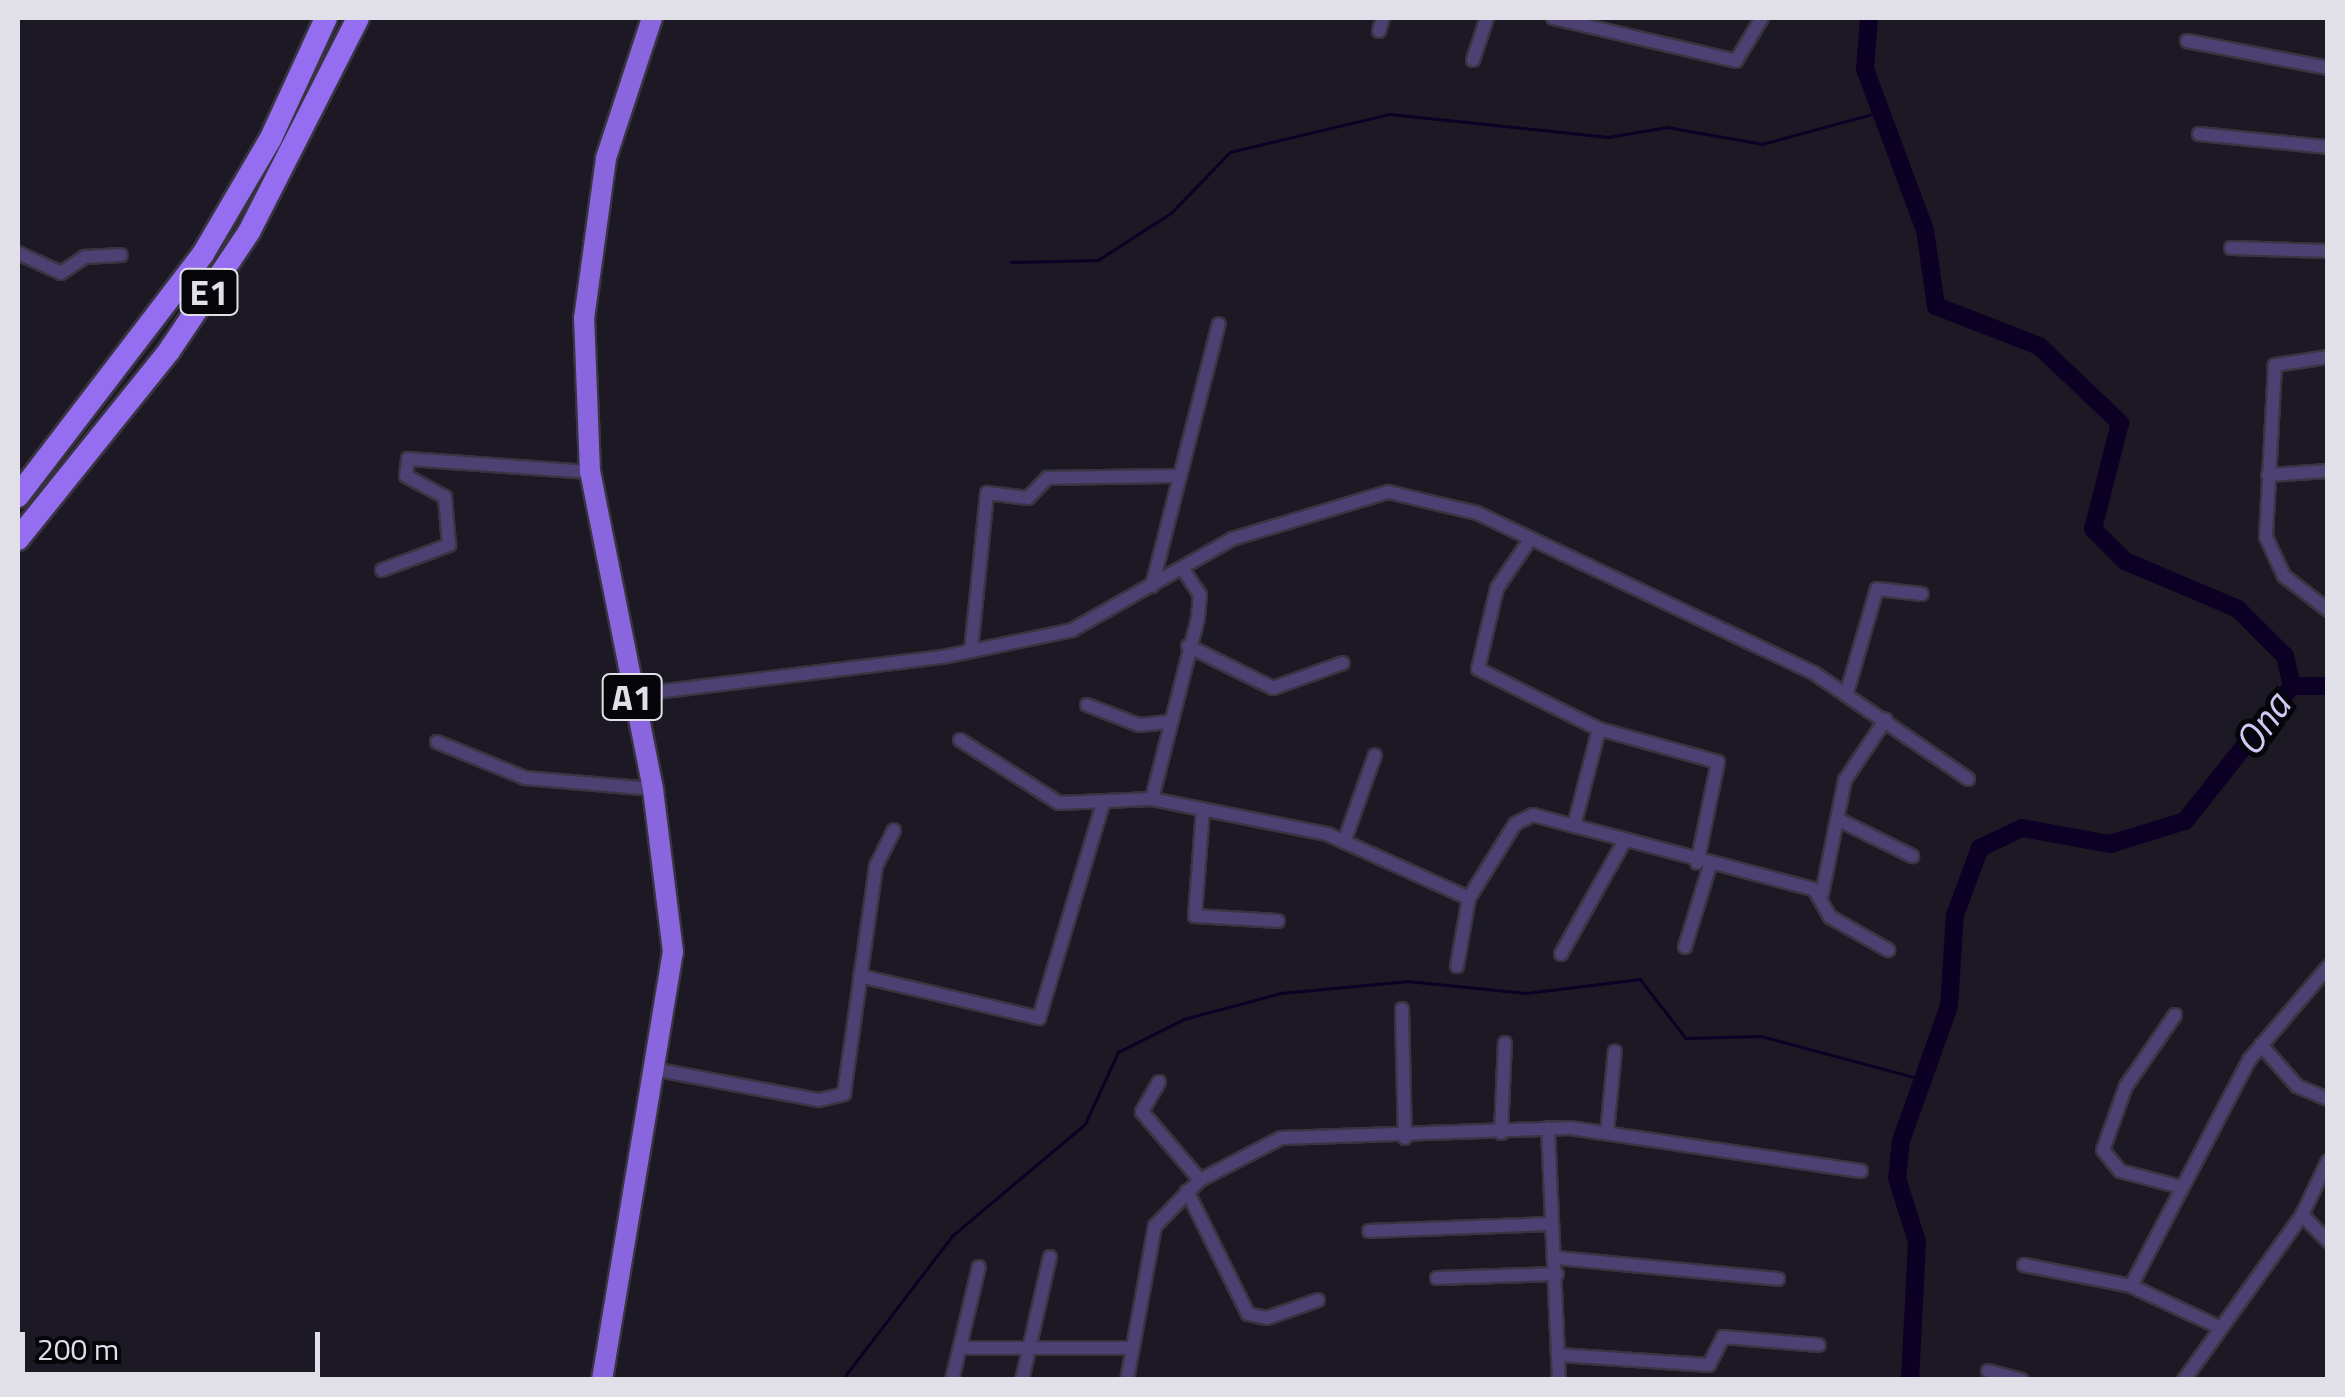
<!DOCTYPE html>
<style>
body{margin:0}
#map{position:relative;width:2345px;height:1397px;overflow:hidden;background:#1c1925;font-family:"Titillium Web",sans-serif}
div>[style]{position:absolute}
[style*='--x']{left:calc(var(--x)*1px);top:calc(var(--y)*1px);width:calc(var(--w)*1px);rotate:calc(var(--a)*1deg)}
.stream>*{height:2.5px;margin:-1.25px;padding:0 1.25px;transform-origin:1.25px;border-radius:1.25px;background:#0c0024}
.river>*{height:18px;margin:-9px;padding:0 9px;transform-origin:9px;border-radius:9px;background:#0c0024}
.roads{filter:drop-shadow(2px 0 #383540) drop-shadow(-2px 0 #383540) drop-shadow(0 2px #383540) drop-shadow(0 -2px #383540)}
.minor>*{height:12px;margin:-6px;padding:0 6px;transform-origin:6px;border-radius:6px;background:#4d4073}
.trunk>*{height:20px;margin:-10px;padding:0 10px;transform-origin:10px;border-radius:10px;background:#8a66de}
.motorway>*{height:22px;margin:-11px;padding:0 11px;transform-origin:11px;border-radius:11px;background:#946df0}
span{translate:-50% -50%;white-space:nowrap;text-align:center;line-height:1.15;-webkit-text-stroke:10px #06050a;paint-order:stroke}
.shield-label span{padding:2px 8px;background:#06050a;border:2px solid;border-radius:8px;-webkit-text-stroke-width:0}
.shield-label{font-size:35px;color:#e1dfe7;font-weight:700}
.water-label{font-size:40px;color:#d1c8f6;font-style:italic}
.frame{position:absolute;inset:0;border:20px solid #e1dfe7;pointer-events:none}
.scale{position:absolute;left:20px;top:1332px;width:300px;height:45px;box-sizing:border-box;border:5px solid #e1dfe7;border-top:0;padding-left:12px;font-size:30px;line-height:35px;white-space:nowrap;color:#e1dfe7;-webkit-text-stroke:8px #06050a;paint-order:stroke}
</style>
<div id="map">
<div class="stream">
<i style="--x:1011;--y:262;--w:87;--a:-1.3"></i>
<i style="--x:1098;--y:260;--w:87;--a:-32.8"></i>
<i style="--x:1171;--y:213;--w:85;--a:-46"></i>
<i style="--x:1230;--y:152;--w:164;--a:-13.4"></i>
<i style="--x:1390;--y:114;--w:219;--a:6"></i>
<i style="--x:1608;--y:137;--w:60;--a:-9.6"></i>
<i style="--x:1667;--y:127;--w:97;--a:10.1"></i>
<i style="--x:1762;--y:144;--w:122;--a:-15.2"></i>
<i style="--x:842;--y:1380;--w:181;--a:-52.6"></i>
<i style="--x:952;--y:1236;--w:174;--a:-40.1"></i>
<i style="--x:1085;--y:1124;--w:79;--a:-65.4"></i>
<i style="--x:1118;--y:1052;--w:74;--a:-26.6"></i>
<i style="--x:1184;--y:1019;--w:100;--a:-15"></i>
<i style="--x:1281;--y:993;--w:128;--a:-5.4"></i>
<i style="--x:1408;--y:981;--w:119;--a:5.8"></i>
<i style="--x:1526;--y:993;--w:115;--a:-7"></i>
<i style="--x:1640;--y:979;--w:75;--a:52.1"></i>
<i style="--x:1686;--y:1038;--w:75;--a:-1.5"></i>
<i style="--x:1761;--y:1036;--w:167;--a:15"></i>
</div>
<div class="river">
<i style="--x:1869;--y:18;--w:51;--a:94.5"></i>
<i style="--x:1865;--y:69;--w:172;--a:69.6"></i>
<i style="--x:1925;--y:230;--w:77;--a:81.8"></i>
<i style="--x:1936;--y:306;--w:110;--a:21.2"></i>
<i style="--x:2039;--y:346;--w:112;--a:43.5"></i>
<i style="--x:2120;--y:423;--w:109;--a:104.3"></i>
<i style="--x:2093;--y:529;--w:45;--a:45"></i>
<i style="--x:2125;--y:561;--w:123;--a:23"></i>
<i style="--x:2238;--y:609;--w:66;--a:45"></i>
<i style="--x:2285;--y:656;--w:31;--a:77"></i>
<i style="--x:2292;--y:686;--w:172;--a:128.4"></i>
<i style="--x:2185;--y:821;--w:78;--a:163"></i>
<i style="--x:2110;--y:844;--w:89;--a:-169.7"></i>
<i style="--x:2022;--y:828;--w:47;--a:154.5"></i>
<i style="--x:1980;--y:848;--w:72;--a:110.5"></i>
<i style="--x:1955;--y:915;--w:91;--a:93.8"></i>
<i style="--x:1949;--y:1006;--w:143;--a:109.6"></i>
<i style="--x:1901;--y:1141;--w:37;--a:96"></i>
<i style="--x:1897;--y:1178;--w:67;--a:72.6"></i>
<i style="--x:1917;--y:1242;--w:138;--a:92.9"></i>
<i style="--x:2292;--y:686;--w:36;--a:0"></i>
</div>
<div class="roads">
<div class="minor">
<i style="--x:1553;--y:18;--w:188;--a:13.2"></i>
<i style="--x:1736;--y:61;--w:50;--a:-58.8"></i>
<i style="--x:1379;--y:31;--w:14;--a:-73"></i>
<i style="--x:2187;--y:41;--w:144;--a:10.8"></i>
<i style="--x:1473;--y:60;--w:44;--a:-71.6"></i>
<i style="--x:2199;--y:134;--w:130;--a:5.8"></i>
<i style="--x:2231;--y:248;--w:97;--a:1.8"></i>
<i style="--x:18;--y:253;--w:47;--a:24.9"></i>
<i style="--x:61;--y:273;--w:29;--a:-34"></i>
<i style="--x:85;--y:257;--w:36;--a:-3"></i>
<i style="--x:2328;--y:357;--w:54;--a:171.4"></i>
<i style="--x:2275;--y:365;--w:172;--a:93"></i>
<i style="--x:2266;--y:537;--w:43;--a:65.2"></i>
<i style="--x:2284;--y:576;--w:56;--a:37.7"></i>
<i style="--x:2268;--y:475;--w:60;--a:-3.8"></i>
<i style="--x:1529;--y:541;--w:57;--a:124.2"></i>
<i style="--x:1497;--y:588;--w:83;--a:103.2"></i>
<i style="--x:1478;--y:669;--w:135;--a:26.4"></i>
<i style="--x:1599;--y:729;--w:123;--a:15.5"></i>
<i style="--x:1718;--y:762;--w:103;--a:101.7"></i>
<i style="--x:1182;--y:568;--w:32;--a:56"></i>
<i style="--x:1200;--y:595;--w:23;--a:95"></i>
<i style="--x:1198;--y:618;--w:187;--a:104.3"></i>
<i style="--x:1152;--y:799;--w:178;--a:11.3"></i>
<i style="--x:1327;--y:834;--w:156;--a:24.3"></i>
<i style="--x:1469;--y:898;--w:87;--a:-58.1"></i>
<i style="--x:1515;--y:824;--w:20;--a:-27"></i>
<i style="--x:1533;--y:815;--w:291;--a:14.8"></i>
<i style="--x:1814;--y:889;--w:32;--a:60"></i>
<i style="--x:1830;--y:917;--w:67;--a:29.6"></i>
<i style="--x:382;--y:570;--w:72;--a:-20.5"></i>
<i style="--x:449;--y:545;--w:48;--a:-94.8"></i>
<i style="--x:445;--y:497;--w:44;--a:-151.7"></i>
<i style="--x:406;--y:476;--w:17;--a:-83"></i>
<i style="--x:408;--y:459;--w:182;--a:4.1"></i>
<i style="--x:1152;--y:586;--w:270;--a:-75.7"></i>
<i style="--x:1188;--y:646;--w:95;--a:26.3"></i>
<i style="--x:1273;--y:688;--w:74;--a:-19.7"></i>
<i style="--x:971;--y:651;--w:159;--a:-84.2"></i>
<i style="--x:987;--y:493;--w:41;--a:7"></i>
<i style="--x:1028;--y:498;--w:28;--a:-46"></i>
<i style="--x:1047;--y:478;--w:130;--a:-0.9"></i>
<i style="--x:1847;--y:692;--w:107;--a:-73.8"></i>
<i style="--x:1877;--y:589;--w:45;--a:6.3"></i>
<i style="--x:632;--y:695;--w:313;--a:-7"></i>
<i style="--x:943;--y:657;--w:132;--a:-11.8"></i>
<i style="--x:1072;--y:630;--w:184;--a:-29.6"></i>
<i style="--x:1232;--y:539;--w:163;--a:-16.8"></i>
<i style="--x:1388;--y:492;--w:91;--a:13.3"></i>
<i style="--x:1477;--y:513;--w:373;--a:25.4"></i>
<i style="--x:1814;--y:673;--w:187;--a:34.5"></i>
<i style="--x:1087;--y:705;--w:56;--a:21"></i>
<i style="--x:1139;--y:725;--w:29;--a:-6"></i>
<i style="--x:960;--y:740;--w:117;--a:32.5"></i>
<i style="--x:1059;--y:803;--w:93;--a:-2.5"></i>
<i style="--x:437;--y:742;--w:95;--a:22.2"></i>
<i style="--x:525;--y:778;--w:128;--a:4.9"></i>
<i style="--x:1203;--y:809;--w:107;--a:94.3"></i>
<i style="--x:1195;--y:916;--w:83;--a:3.4"></i>
<i style="--x:1837;--y:819;--w:84;--a:26.3"></i>
<i style="--x:1574;--y:826;--w:100;--a:-75.5"></i>
<i style="--x:1344;--y:842;--w:92;--a:-70.4"></i>
<i style="--x:1822;--y:894;--w:116;--a:-78.6"></i>
<i style="--x:1845;--y:780;--w:73;--a:-56.1"></i>
<i style="--x:1685;--y:947;--w:86;--a:-73"></i>
<i style="--x:1561;--y:954;--w:131;--a:-60.7"></i>
<i style="--x:1457;--y:966;--w:69;--a:-80"></i>
<i style="--x:860;--y:976;--w:184;--a:13.2"></i>
<i style="--x:1039;--y:1018;--w:221;--a:-73.4"></i>
<i style="--x:1402;--y:1009;--w:129;--a:88.7"></i>
<i style="--x:2175;--y:1015;--w:86;--a:124.6"></i>
<i style="--x:2126;--y:1086;--w:68;--a:109.8"></i>
<i style="--x:2103;--y:1150;--w:27;--a:51"></i>
<i style="--x:2120;--y:1171;--w:63;--a:14.7"></i>
<i style="--x:2261;--y:1045;--w:55;--a:48.7"></i>
<i style="--x:2297;--y:1086;--w:34;--a:23"></i>
<i style="--x:658;--y:1070;--w:164;--a:10.6"></i>
<i style="--x:819;--y:1100;--w:26;--a:-13"></i>
<i style="--x:844;--y:1094;--w:230;--a:-82"></i>
<i style="--x:876;--y:866;--w:40;--a:-63.4"></i>
<i style="--x:1159;--y:1082;--w:34;--a:120"></i>
<i style="--x:1142;--y:1112;--w:89;--a:49.5"></i>
<i style="--x:1548;--y:1128;--w:252;--a:87.5"></i>
<i style="--x:1607;--y:1132;--w:81;--a:-84.4"></i>
<i style="--x:1501;--y:1133;--w:90;--a:-87.5"></i>
<i style="--x:1187;--y:1191;--w:137;--a:63.6"></i>
<i style="--x:1248;--y:1314;--w:19;--a:12"></i>
<i style="--x:1267;--y:1318;--w:54;--a:-19.4"></i>
<i style="--x:2302;--y:1215;--w:37;--a:45"></i>
<i style="--x:1369;--y:1231;--w:182;--a:-2.2"></i>
<i style="--x:1557;--y:1258;--w:222;--a:5.4"></i>
<i style="--x:2024;--y:1265;--w:109;--a:11.1"></i>
<i style="--x:2131;--y:1286;--w:99;--a:25"></i>
<i style="--x:1437;--y:1278;--w:120;--a:-1.9"></i>
<i style="--x:2131;--y:1286;--w:255;--a:-62.4"></i>
<i style="--x:2249;--y:1060;--w:122;--a:-49.7"></i>
<i style="--x:963;--y:1348;--w:167;--a:0"></i>
<i style="--x:1559;--y:1355;--w:150;--a:3.8"></i>
<i style="--x:1709;--y:1365;--w:31;--a:-63"></i>
<i style="--x:1723;--y:1337;--w:96;--a:4.8"></i>
<i style="--x:1988;--y:1371;--w:35;--a:15"></i>
<i style="--x:952;--y:1380;--w:116;--a:-76.6"></i>
<i style="--x:1022;--y:1380;--w:126;--a:-77.2"></i>
<i style="--x:1127;--y:1380;--w:157;--a:-79.7"></i>
<i style="--x:1155;--y:1226;--w:64;--a:-45.6"></i>
<i style="--x:1200;--y:1180;--w:91;--a:-27.4"></i>
<i style="--x:1281;--y:1138;--w:289;--a:-2"></i>
<i style="--x:1570;--y:1128;--w:294;--a:8.4"></i>
<i style="--x:2184;--y:1380;--w:203;--a:-54.4"></i>
<i style="--x:2302;--y:1215;--w:60;--a:-64.3"></i>
</div>
<div class="trunk">
<i style="--x:602;--y:1380;--w:434;--a:-80.6"></i>
<i style="--x:673;--y:952;--w:164;--a:-97"></i>
<i style="--x:653;--y:789;--w:323;--a:-101.2"></i>
<i style="--x:590;--y:472;--w:153;--a:-92.2"></i>
<i style="--x:584;--y:319;--w:162;--a:-82.2"></i>
<i style="--x:606;--y:158;--w:147;--a:-71.8"></i>
</div>
<div class="motorway">
<i style="--x:18;--y:496;--w:305;--a:-52.6"></i>
<i style="--x:203;--y:254;--w:132;--a:-59.6"></i>
<i style="--x:270;--y:140;--w:134;--a:-65.3"></i>
<i style="--x:18;--y:539;--w:241;--a:-51.2"></i>
<i style="--x:169;--y:351;--w:143;--a:-56.1"></i>
<i style="--x:249;--y:232;--w:240;--a:-63"></i>
</div>
</div>
<div class="shield-label">
<span style="left:209px;top:292px">E1</span>
<span style="left:632px;top:697px">A1</span>
</div>
<div class="water-label">
<span style="left:2262px;top:724px;rotate:-55deg">Ona</span>
</div>
<div class="frame"></div>
<div class="scale">200 m</div>
</div>
